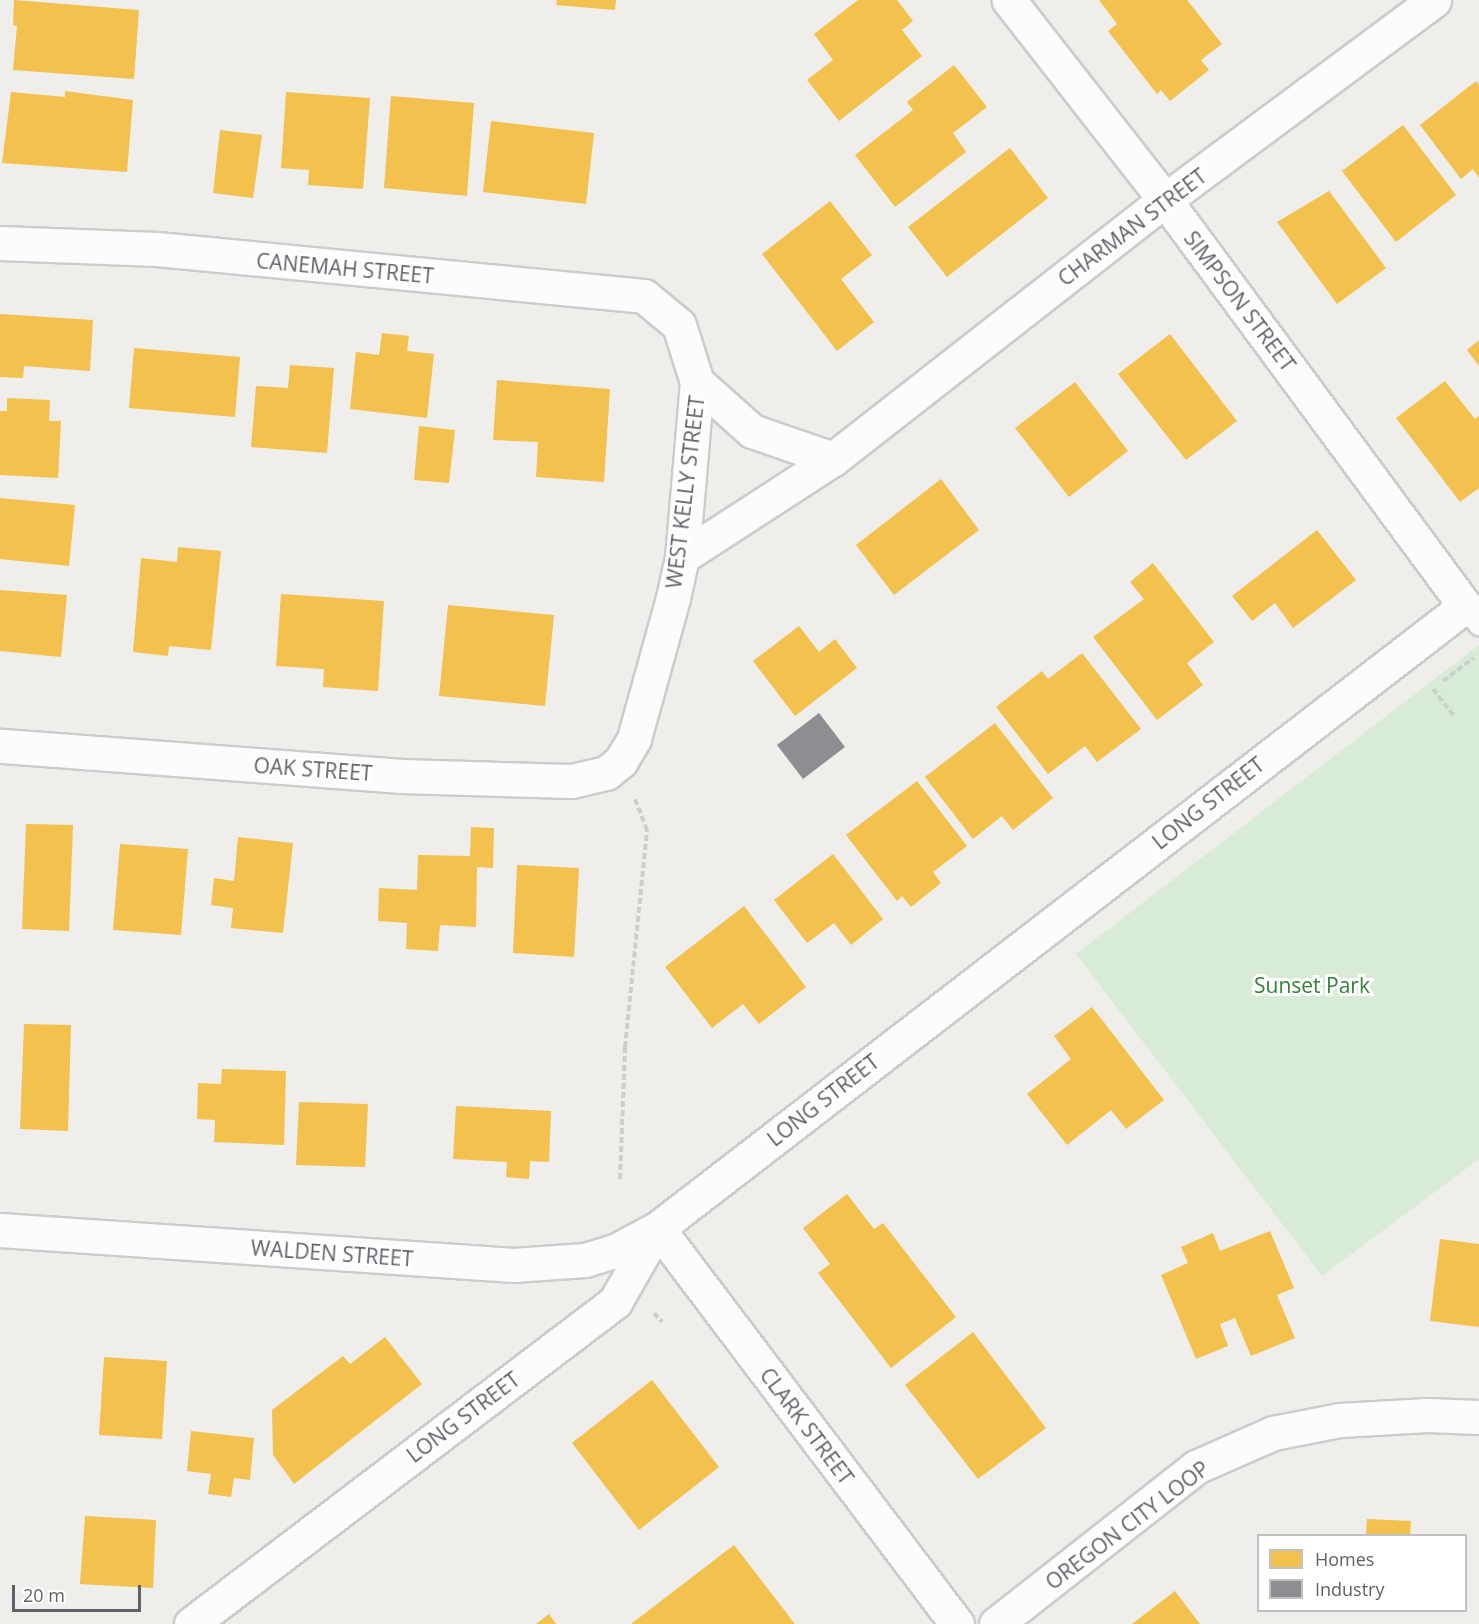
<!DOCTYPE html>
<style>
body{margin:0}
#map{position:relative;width:1479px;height:1624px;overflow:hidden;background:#efeeea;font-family:"Open Sans",sans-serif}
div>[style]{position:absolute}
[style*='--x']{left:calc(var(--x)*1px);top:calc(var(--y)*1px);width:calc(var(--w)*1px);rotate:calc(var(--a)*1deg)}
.green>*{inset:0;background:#d8ebd6}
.homes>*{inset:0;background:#f2c14e}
.industry>*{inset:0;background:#8d8d92}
.path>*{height:4px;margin-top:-2px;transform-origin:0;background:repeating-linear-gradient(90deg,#cacfcc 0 6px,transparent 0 9px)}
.roads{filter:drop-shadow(2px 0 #cbcccc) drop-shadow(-2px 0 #cbcccc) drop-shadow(0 2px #cbcccc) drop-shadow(0 -2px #cbcccc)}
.lane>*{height:20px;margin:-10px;padding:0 10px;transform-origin:10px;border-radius:10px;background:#fdfcfc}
.street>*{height:33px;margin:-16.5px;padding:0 16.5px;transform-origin:16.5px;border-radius:16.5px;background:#fdfcfc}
.secondary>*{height:33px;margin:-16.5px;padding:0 16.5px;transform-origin:16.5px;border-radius:16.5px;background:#fdfcfc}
span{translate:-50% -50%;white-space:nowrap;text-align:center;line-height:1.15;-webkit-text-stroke:6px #fff;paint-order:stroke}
.street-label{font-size:21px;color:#5f6368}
.park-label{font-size:21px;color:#348238}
.legend{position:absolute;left:1257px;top:1534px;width:210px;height:78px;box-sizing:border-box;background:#fff;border:2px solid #bfc1c3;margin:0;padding:8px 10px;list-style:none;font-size:18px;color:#5f6368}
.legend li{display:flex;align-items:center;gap:12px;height:30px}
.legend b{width:30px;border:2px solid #bfc1c3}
.scale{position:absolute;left:12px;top:1585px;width:129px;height:27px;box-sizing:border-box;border:3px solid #5f6368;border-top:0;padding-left:8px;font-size:18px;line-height:21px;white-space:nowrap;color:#5f6368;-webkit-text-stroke:4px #fff;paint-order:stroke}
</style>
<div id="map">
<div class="green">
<i style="clip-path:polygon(1479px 645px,1479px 1159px,1322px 1276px,1076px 954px)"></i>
</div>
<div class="homes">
<i style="clip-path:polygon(14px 0,139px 10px,134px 79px,13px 70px,17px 26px,13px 25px)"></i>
<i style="clip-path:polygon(557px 0,616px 0,615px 10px,556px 5px)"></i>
<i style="clip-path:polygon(858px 0,897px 0,913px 21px,902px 30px,922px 56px,839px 121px,807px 80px,833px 60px,814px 34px)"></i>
<i style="clip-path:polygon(1099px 0,1187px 0,1222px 44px,1201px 60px,1209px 70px,1170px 101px,1161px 90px,1157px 94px,1108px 31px,1117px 24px)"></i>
<i style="clip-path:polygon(954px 65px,987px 107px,953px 133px,966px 152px,895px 207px,855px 155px,913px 110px,907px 102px)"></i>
<i style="clip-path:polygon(1476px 81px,1479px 85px,1479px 178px,1473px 169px,1461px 179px,1420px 125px)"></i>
<i style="clip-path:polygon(65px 91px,133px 100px,127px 172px,2px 163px,11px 92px,65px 97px)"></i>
<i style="clip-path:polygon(286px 92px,370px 98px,363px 189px,308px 185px,309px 170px,281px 168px)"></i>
<i style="clip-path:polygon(391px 96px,474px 103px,467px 196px,384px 188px)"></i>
<i style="clip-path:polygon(491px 121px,594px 133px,586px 204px,483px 192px)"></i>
<i style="clip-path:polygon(1403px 125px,1456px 195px,1396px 242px,1342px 171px)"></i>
<i style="clip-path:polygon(220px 130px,262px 135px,253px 198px,213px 193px)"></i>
<i style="clip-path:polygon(1010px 148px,1048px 198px,947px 277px,908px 227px)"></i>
<i style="clip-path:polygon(1329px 191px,1386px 268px,1337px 304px,1277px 222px)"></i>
<i style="clip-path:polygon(830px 201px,872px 255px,841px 279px,874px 322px,837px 351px,762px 254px)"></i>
<i style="clip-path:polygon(0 314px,93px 320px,90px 371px,24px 366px,23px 378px,0 377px)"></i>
<i style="clip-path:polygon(382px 333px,409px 336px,407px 351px,434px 354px,427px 418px,350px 409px,356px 352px,379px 355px)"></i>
<i style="clip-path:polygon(1170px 334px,1237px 421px,1186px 460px,1118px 374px)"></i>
<i style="clip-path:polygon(1479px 340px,1479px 366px,1467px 350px)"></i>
<i style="clip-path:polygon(134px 348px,240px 357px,235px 417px,129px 408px)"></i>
<i style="clip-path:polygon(290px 365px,334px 368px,327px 453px,251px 447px,256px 386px,288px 388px)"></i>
<i style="clip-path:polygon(497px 380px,610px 389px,604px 482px,536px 477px,538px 442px,493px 440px)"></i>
<i style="clip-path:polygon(1445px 381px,1475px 419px,1479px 416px,1479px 488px,1460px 502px,1396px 418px)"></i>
<i style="clip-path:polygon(1075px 382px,1128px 451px,1069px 497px,1015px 428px)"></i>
<i style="clip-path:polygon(7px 398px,50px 400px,49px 421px,61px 421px,58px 478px,0 475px,0 411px,7px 411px)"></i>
<i style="clip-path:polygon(419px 426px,455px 430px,449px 483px,414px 480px)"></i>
<i style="clip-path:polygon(941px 479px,979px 530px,894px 595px,856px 545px)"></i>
<i style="clip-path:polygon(0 498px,75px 505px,69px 566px,0 559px)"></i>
<i style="clip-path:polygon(1317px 530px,1356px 580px,1293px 628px,1275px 603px,1252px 621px,1232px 596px)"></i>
<i style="clip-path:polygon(178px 547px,221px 551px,211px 650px,169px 646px,168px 656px,133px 652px,141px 558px,177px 562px)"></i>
<i style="clip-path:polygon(1153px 563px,1214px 642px,1187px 663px,1203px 685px,1157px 720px,1093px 637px,1144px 599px,1130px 582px)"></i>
<i style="clip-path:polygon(0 590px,67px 595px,61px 657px,0 651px)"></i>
<i style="clip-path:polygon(281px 594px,384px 601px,378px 691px,323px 687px,324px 669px,276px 666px)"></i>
<i style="clip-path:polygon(448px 605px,554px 615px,545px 706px,439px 696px)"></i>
<i style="clip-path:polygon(799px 626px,819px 652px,835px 639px,857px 668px,795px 716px,753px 661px)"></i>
<i style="clip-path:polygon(1082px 653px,1141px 729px,1097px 762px,1085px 746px,1048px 774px,996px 707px,1042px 671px,1048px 679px)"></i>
<i style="clip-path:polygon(995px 723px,1053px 798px,1013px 830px,1002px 816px,973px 839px,925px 777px)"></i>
<i style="clip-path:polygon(917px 781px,967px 846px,933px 872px,941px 883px,911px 907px,902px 896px,897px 901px,846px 835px)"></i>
<i style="clip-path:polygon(26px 824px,73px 825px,69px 931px,22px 929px)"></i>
<i style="clip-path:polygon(471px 827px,494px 828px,493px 868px,477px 867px,476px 927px,440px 925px,438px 951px,406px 949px,407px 923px,378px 921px,379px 888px,417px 890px,418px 855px,470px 856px)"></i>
<i style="clip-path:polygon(238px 837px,293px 843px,283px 933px,231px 928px,233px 908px,211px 905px,214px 878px,234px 881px)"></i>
<i style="clip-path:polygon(120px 844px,188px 849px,181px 935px,113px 930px)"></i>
<i style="clip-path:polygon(833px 854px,883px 919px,851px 945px,834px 923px,807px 943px,774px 900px)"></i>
<i style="clip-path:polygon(517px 865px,579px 868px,574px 957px,513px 953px)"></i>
<i style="clip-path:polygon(744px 906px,806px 987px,759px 1024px,743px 1004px,712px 1028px,665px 967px)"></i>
<i style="clip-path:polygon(1092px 1007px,1164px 1100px,1126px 1129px,1111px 1110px,1067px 1145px,1027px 1094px,1071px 1059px,1054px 1036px)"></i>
<i style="clip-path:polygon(24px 1024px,71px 1025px,68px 1131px,20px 1129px)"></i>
<i style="clip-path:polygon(222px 1069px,286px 1071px,284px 1145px,214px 1142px,215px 1120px,197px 1119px,198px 1083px,221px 1084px)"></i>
<i style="clip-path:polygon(299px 1102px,368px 1104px,365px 1167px,296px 1165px)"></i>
<i style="clip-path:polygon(456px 1106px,551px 1111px,549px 1162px,530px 1161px,529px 1179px,506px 1177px,507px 1162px,453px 1159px)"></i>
<i style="clip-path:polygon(847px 1194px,874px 1229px,883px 1223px,956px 1317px,891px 1368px,818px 1273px,830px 1264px,803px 1228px)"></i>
<i style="clip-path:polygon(1270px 1231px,1294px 1288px,1277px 1295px,1295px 1338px,1251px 1356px,1235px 1318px,1220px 1324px,1228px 1346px,1196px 1359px,1161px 1275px,1188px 1263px,1181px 1247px,1213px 1233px,1220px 1251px)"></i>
<i style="clip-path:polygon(1440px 1239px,1479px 1244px,1479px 1327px,1430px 1321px)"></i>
<i style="clip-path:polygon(973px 1332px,1046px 1428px,978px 1479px,905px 1385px)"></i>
<i style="clip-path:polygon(385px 1337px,422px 1384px,294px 1484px,273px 1455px,272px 1410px,343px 1356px,350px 1364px)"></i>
<i style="clip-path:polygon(104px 1357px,167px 1361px,162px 1439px,99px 1435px)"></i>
<i style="clip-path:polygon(652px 1380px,719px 1467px,639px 1530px,572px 1443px)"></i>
<i style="clip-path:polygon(191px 1431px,254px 1438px,250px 1480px,234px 1478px,231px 1497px,208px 1494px,211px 1474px,187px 1471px)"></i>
<i style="clip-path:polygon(85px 1516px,156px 1520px,153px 1588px,80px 1584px)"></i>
<i style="clip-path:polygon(1367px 1519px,1411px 1521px,1410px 1536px,1366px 1536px)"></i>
<i style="clip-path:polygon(734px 1545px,795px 1624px,631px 1624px)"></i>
<i style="clip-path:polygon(1175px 1591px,1200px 1624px,1132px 1624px)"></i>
<i style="clip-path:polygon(549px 1614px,556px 1624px,536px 1624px)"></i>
</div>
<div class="industry">
<i style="clip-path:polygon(819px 713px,845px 747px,803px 779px,777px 745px)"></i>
</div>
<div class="path">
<i style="--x:1443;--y:681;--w:38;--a:-37"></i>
<i style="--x:1433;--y:689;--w:34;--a:52"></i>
<i style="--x:620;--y:1179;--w:132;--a:-87.8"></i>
<i style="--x:625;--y:1047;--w:218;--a:-84.2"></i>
<i style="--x:647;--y:830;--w:33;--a:-111"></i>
<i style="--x:654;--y:1313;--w:12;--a:48"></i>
</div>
<div class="roads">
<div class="lane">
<i style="--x:1465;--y:606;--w:24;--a:54"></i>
</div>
<div class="street">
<i style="--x:0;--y:243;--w:157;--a:2.2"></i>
<i style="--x:157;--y:249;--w:489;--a:5.5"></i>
<i style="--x:644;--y:296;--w:45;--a:39.6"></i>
<i style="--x:679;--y:325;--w:60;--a:72.5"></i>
<i style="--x:697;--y:382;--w:176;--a:94.9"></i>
<i style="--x:682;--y:557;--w:42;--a:102.4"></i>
<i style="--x:673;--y:598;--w:146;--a:105.5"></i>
<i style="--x:634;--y:739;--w:26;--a:121"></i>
<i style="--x:621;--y:761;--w:19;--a:141"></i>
<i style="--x:606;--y:773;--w:36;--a:167"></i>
<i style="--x:571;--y:781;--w:169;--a:-178.3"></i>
<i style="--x:402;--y:776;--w:403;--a:-175.7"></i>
<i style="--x:697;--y:382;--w:74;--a:41.7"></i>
<i style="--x:752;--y:431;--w:86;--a:19.1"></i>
<i style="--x:682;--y:557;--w:180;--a:-33"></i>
<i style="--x:833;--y:459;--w:421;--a:-38"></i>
<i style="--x:1165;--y:200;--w:335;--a:-36.6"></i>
<i style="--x:0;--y:1230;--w:514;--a:3.9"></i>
<i style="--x:513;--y:1265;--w:72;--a:-4"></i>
<i style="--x:585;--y:1260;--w:34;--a:-17"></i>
<i style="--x:617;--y:1250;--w:47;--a:-28.2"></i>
<i style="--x:191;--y:1624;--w:532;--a:-37.21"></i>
<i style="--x:615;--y:1302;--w:84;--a:-60.1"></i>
<i style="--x:996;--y:1624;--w:254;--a:-38.1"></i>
<i style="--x:1196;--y:1467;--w:84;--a:-23.8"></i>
<i style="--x:1273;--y:1433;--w:68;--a:-11"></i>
<i style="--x:1340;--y:1420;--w:87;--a:-3.3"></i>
<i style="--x:1427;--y:1415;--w:52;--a:2.2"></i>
</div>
<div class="secondary">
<i style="--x:957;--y:1624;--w:496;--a:-127.1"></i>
<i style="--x:658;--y:1228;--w:1019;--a:-37.62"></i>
<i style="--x:1465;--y:606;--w:505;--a:-126.46"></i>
<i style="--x:1165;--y:200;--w:254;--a:-128"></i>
</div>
</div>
<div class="street-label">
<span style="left:1132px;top:227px;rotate:-37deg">CHARMAN STREET</span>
<span style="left:345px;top:268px;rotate:5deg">CANEMAH STREET</span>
<span style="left:1240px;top:301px;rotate:53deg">SIMPSON STREET</span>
<span style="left:685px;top:492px;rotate:-83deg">WEST KELLY STREET</span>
<span style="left:313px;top:769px;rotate:4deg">OAK STREET</span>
<span style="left:1208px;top:803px;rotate:-38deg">LONG STREET</span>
<span style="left:823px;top:1100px;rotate:-38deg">LONG STREET</span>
<span style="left:332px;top:1253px;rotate:4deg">WALDEN STREET</span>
<span style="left:463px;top:1417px;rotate:-37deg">LONG STREET</span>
<span style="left:807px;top:1426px;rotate:53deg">CLARK STREET</span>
<span style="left:1127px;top:1525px;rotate:-37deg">OREGON CITY LOOP</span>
</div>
<div class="park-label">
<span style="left:1312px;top:985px">Sunset Park</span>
</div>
<ul class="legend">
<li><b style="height:16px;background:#f2c14e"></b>Homes</li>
<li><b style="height:16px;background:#8d8d92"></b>Industry</li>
</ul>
<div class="scale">20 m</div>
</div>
